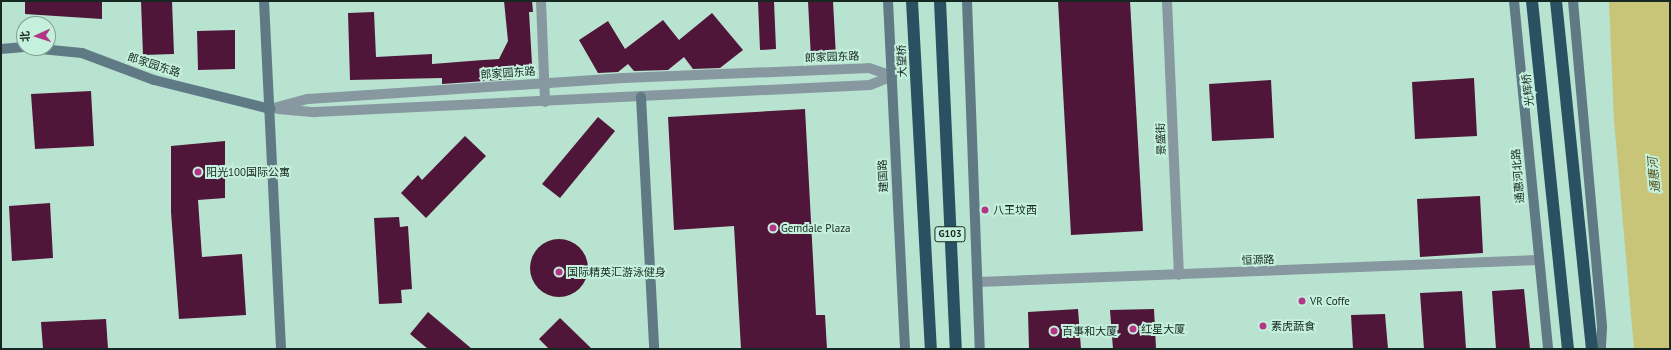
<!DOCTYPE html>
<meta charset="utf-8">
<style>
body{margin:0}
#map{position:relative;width:1671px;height:350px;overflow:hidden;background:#b8e3d0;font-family:"PT Sans","Noto Sans SC",sans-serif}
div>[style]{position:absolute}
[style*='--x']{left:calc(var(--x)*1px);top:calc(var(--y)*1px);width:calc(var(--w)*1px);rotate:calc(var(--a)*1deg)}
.water>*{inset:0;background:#c8c478}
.building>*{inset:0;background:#50163a}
.round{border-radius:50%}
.street>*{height:10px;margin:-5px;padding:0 5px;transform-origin:5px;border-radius:5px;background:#8798a0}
.secondary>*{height:10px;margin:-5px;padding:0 5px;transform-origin:5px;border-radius:5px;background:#607a85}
.highway>*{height:12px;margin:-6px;padding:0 6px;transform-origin:6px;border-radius:6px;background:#2a5161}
.dots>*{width:11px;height:11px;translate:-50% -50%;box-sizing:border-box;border:2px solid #c5f0dd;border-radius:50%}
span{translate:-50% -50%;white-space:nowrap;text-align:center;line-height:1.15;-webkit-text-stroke:4px #c5f0dd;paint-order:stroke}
.shield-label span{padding:1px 3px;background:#c5f0dd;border:1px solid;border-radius:3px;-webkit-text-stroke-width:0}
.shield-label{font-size:10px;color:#172721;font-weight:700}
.street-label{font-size:11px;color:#172721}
.poi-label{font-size:11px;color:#172721}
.left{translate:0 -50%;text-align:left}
.water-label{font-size:12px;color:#535017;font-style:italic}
.frame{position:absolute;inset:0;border:2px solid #172721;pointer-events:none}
.north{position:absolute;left:16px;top:16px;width:40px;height:40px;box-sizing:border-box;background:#c5f0dd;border:1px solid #7fa092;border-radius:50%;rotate:267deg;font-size:11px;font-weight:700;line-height:16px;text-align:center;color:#172721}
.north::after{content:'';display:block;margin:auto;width:14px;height:18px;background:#b33685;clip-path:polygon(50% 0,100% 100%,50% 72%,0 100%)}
</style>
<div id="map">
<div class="water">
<i style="clip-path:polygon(1609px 1px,1670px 1px,1670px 349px,1634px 349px,1614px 120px)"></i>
</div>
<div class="building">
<i style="clip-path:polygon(25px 1px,102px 1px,102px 19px,25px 14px)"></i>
<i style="clip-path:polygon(141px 1px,172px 1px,174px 54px,143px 55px)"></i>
<i style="clip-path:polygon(504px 1px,532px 1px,533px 12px,529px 12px,532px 64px,515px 79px,442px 84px,442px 78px,350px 80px,348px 13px,374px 12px,376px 57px,432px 54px,432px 64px,483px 60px,499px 59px,508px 41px)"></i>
<i style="clip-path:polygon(758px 1px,774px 1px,776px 49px,760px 50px)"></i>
<i style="clip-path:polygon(808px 1px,833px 1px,836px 57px,811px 59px)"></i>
<i style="clip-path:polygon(1058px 1px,1130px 1px,1143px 231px,1071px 235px)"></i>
<i style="clip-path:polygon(712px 13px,743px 50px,720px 68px,693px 69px,684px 57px,668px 70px,634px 71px,628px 64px,618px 72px,598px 73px,579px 40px,608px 21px,625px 49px,663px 20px,679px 40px)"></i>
<i style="clip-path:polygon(235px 30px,235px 69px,198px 70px,197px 31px)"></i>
<i style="clip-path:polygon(1474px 78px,1477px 136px,1415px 139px,1412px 82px)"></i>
<i style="clip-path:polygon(1271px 80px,1274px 138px,1212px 141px,1209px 84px)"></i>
<i style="clip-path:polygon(91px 91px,94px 146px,35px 149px,31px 94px)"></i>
<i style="clip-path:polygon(805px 109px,816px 315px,825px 315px,827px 349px,741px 349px,734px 226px,674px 230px,668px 117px)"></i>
<i style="clip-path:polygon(598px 117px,615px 131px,560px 198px,542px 184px)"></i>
<i style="clip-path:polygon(465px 136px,486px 156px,426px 218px,401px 193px,418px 175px,422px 180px)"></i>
<i style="clip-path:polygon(225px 141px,225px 198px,198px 200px,202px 257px,242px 254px,246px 315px,179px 319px,171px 212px,171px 146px)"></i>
<i style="clip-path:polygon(1480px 196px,1483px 253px,1420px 257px,1417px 199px)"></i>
<i style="clip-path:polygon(50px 203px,53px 258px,12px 261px,9px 206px)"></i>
<i style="clip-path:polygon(399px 217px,400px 227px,408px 226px,412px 289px,401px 290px,402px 303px,379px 304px,374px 218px)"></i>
<i class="round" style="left:530px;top:239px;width:58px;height:58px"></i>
<i style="clip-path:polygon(1524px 289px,1530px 349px,1496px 349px,1492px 291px)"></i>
<i style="clip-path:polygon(1462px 291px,1466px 349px,1424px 349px,1420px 293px)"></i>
<i style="clip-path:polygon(1078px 309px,1081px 349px,1029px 349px,1028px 312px)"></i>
<i style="clip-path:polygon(1154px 309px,1156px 348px,1113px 349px,1110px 310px)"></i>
<i style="clip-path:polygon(428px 312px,472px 349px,428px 349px,410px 334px)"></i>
<i style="clip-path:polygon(1385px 314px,1388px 349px,1353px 349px,1351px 315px)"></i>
<i style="clip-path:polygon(560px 318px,592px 349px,549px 349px,539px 339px)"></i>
<i style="clip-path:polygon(106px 319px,108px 349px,43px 349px,41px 322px)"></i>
</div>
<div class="street">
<i style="--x:541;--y:1;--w:101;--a:87.7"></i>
<i style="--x:1167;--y:1;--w:274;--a:87.5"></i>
<i style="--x:270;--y:109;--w:39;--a:-15"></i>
<i style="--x:308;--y:99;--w:316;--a:-3.8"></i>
<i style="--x:623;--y:78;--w:246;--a:-2.3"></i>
<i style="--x:869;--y:68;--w:24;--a:19"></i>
<i style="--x:278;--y:109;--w:37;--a:5"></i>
<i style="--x:315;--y:112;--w:556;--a:-2.79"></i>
<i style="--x:870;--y:85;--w:24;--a:-22"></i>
<i style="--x:978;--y:282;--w:561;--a:-2.25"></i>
</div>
<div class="secondary">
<i style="--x:264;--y:1;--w:348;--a:87.2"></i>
<i style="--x:888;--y:1;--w:348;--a:87.2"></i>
<i style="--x:967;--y:1;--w:348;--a:87.9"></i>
<i style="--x:1514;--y:1;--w:350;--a:84.4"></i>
<i style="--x:1573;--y:1;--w:327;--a:84.9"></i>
<i style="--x:1602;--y:327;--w:22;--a:93"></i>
<i style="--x:31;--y:48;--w:51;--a:5.6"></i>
<i style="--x:82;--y:53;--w:77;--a:20.6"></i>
<i style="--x:154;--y:80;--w:120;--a:14"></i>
<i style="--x:1;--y:49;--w:23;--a:-5"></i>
<i style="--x:641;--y:97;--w:252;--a:87"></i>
</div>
<div class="highway">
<i style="--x:912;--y:1;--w:349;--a:86.9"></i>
<i style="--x:940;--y:1;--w:348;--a:87.4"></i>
<i style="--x:1532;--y:1;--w:350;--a:84.1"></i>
<i style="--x:1556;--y:1;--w:350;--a:84.1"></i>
</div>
<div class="dots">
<i style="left:198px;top:172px;background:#b33685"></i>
<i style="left:985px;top:210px;background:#b33685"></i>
<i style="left:773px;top:228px;background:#b33685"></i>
<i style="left:559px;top:272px;background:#b33685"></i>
<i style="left:1302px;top:301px;background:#b33685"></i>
<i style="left:1263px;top:326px;background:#b33685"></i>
<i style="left:1133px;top:329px;background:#b33685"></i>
<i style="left:1054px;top:331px;background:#b33685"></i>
</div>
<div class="shield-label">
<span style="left:950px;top:234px">G103</span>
</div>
<div class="street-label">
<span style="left:832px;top:57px;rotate:-2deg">郎家园东路</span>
<span style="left:902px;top:61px;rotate:-92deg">大望桥</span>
<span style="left:154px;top:65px;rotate:18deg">郎家园东路</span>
<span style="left:508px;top:73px;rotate:-4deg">郎家园东路</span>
<span style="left:1528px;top:90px;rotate:-96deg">光辉桥</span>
<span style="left:1161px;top:139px;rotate:-92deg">景盛街</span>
<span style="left:883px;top:176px;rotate:-93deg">建国路</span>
<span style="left:1518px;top:176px;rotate:-95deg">通惠河北路</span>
<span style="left:1258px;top:260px;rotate:-2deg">恒源路</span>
</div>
<div class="poi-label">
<span class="left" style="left:206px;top:172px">阳光100国际公寓</span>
<span class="left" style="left:993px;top:210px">八王坟西</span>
<span class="left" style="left:781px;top:228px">Gemdale Plaza</span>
<span class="left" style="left:567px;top:272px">国际精英汇游泳健身</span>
<span class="left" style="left:1310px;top:301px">VR Coffe</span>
<span class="left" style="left:1271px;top:326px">素虎蔬食</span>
<span class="left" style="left:1141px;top:329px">红星大厦</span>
<span class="left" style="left:1062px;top:331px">百事和大厦</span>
</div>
<div class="water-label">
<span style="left:1654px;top:175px;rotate:-95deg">通惠河</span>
</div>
<div class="frame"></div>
<div class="north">北</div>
</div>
